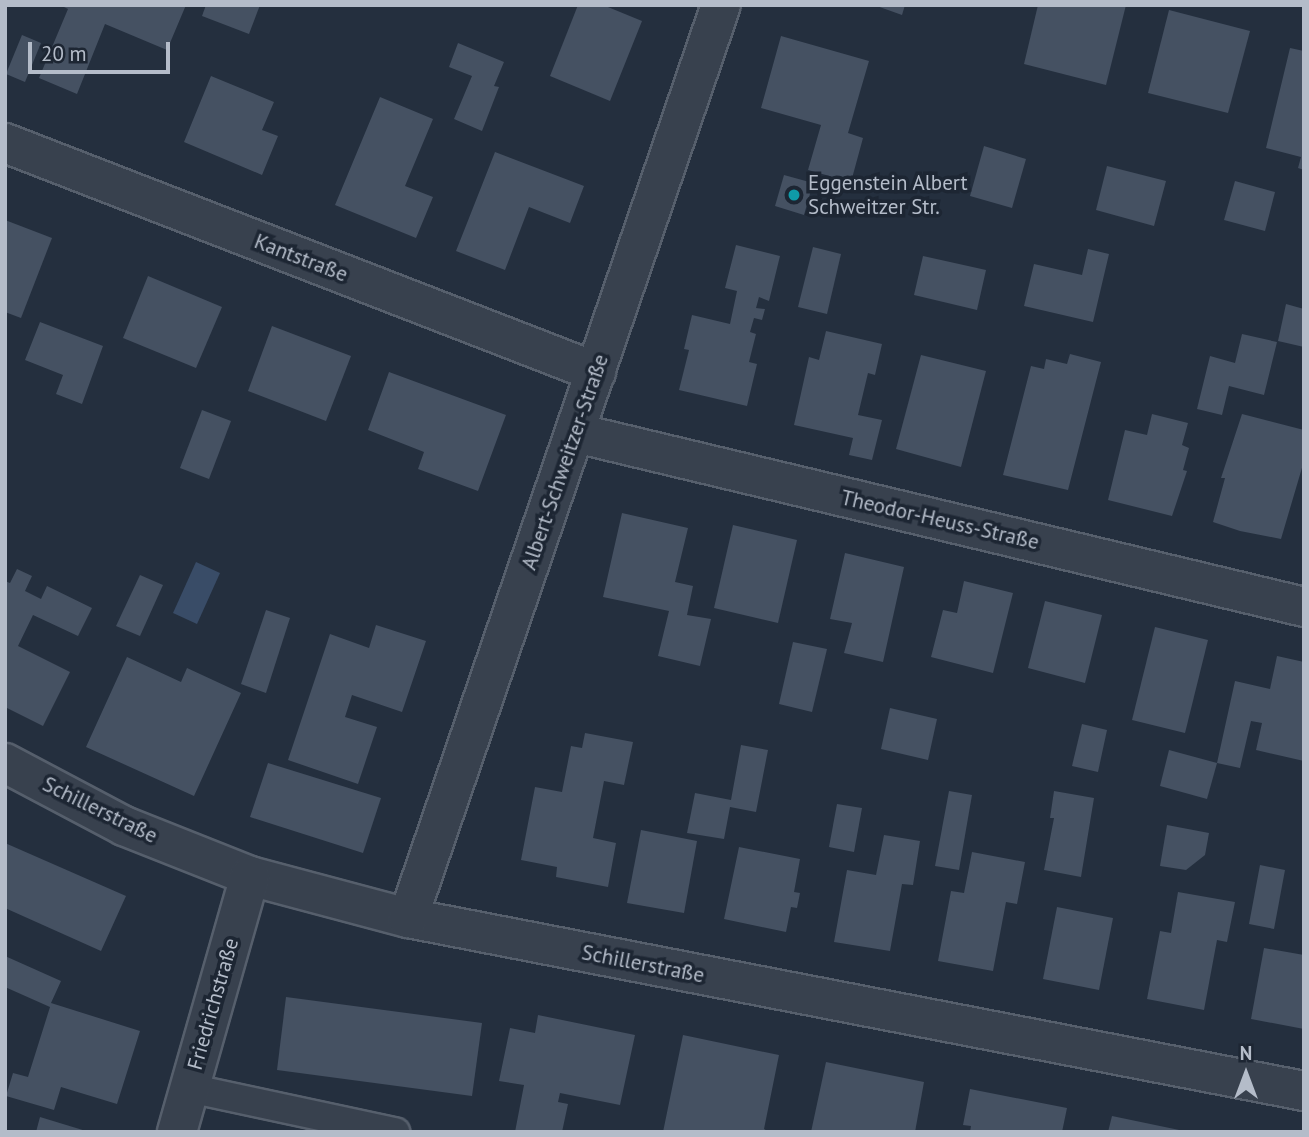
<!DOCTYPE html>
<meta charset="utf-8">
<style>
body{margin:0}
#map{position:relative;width:1309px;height:1137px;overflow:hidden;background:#242f3e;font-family:"PT Sans",sans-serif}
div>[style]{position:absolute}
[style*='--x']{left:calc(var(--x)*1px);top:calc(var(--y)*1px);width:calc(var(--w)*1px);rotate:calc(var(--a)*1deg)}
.water>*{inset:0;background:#394c67}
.building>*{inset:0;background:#455162}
.roads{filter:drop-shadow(2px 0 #565f6c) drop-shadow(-2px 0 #565f6c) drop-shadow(0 2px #565f6c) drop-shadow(0 -2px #565f6c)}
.service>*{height:28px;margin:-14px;padding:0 14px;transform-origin:14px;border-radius:14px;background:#38414e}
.minor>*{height:38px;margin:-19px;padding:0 19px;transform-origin:19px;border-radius:19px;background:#38414e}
.dots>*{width:19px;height:19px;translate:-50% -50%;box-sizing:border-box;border:4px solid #1d2633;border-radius:50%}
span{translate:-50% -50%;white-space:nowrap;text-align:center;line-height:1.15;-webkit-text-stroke:7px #1d2633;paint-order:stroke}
.poi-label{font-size:21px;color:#b4bcc9}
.left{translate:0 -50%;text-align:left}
.street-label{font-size:21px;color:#b4bcc9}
.frame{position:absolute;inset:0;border:7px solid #b4bcc9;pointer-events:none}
.north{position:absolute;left:1211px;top:1039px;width:70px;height:70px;-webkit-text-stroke:5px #1d2633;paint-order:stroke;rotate:0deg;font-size:19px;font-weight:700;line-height:28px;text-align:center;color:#b4bcc9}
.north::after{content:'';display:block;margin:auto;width:24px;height:32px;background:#b4bcc9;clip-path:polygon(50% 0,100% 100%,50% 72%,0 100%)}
.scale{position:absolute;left:28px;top:42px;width:142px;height:32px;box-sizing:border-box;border:4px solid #b4bcc9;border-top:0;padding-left:9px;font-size:21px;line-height:24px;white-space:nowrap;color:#b4bcc9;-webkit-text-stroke:5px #1d2633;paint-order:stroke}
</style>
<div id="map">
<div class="water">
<i style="clip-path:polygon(196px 562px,220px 573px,197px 624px,173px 613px)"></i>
</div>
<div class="building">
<i style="clip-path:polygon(60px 5px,186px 5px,167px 50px,105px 24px,77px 94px,39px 78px,68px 9px)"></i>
<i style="clip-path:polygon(206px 5px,260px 5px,249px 34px,202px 16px)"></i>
<i style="clip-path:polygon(578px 5px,603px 5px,642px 21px,610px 101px,550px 76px)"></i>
<i style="clip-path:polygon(874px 5px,905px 5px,902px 15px)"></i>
<i style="clip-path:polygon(1038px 5px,1126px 5px,1106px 85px,1024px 64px)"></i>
<i style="clip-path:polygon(1169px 10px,1250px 31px,1228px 113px,1148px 93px)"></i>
<i style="clip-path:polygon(22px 35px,41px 43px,25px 82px,6px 74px)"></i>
<i style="clip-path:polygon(781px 36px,869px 61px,848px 133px,863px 138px,851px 182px,808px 170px,821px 125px,761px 108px)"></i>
<i style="clip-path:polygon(458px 43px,504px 62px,494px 86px,499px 87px,482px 131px,454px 119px,472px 76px,449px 67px)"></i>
<i style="clip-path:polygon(1290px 48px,1304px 51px,1304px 170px,1298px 168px,1301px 157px,1266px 148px)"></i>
<i style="clip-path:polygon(211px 76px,274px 102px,262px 130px,278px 136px,262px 175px,184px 142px)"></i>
<i style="clip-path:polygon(380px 97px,433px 119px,405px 186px,433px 197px,416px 238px,335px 205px)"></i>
<i style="clip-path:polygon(984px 146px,1026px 159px,1012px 208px,970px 196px)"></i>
<i style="clip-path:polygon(495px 152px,584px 186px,570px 223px,529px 207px,505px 270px,456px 251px)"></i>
<i style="clip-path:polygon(1107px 166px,1166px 181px,1154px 226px,1096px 210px)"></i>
<i style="clip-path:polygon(784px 175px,813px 183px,804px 215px,775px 206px)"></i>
<i style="clip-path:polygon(1235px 181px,1275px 192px,1265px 231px,1224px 220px)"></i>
<i style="clip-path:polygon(5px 220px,52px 238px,21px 318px,5px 312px)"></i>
<i style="clip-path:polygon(736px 245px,780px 256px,769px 301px,759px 297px,756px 308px,765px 309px,762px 320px,754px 318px,750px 332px,756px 334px,749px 362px,757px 364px,747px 406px,679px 390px,689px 350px,684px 349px,692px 315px,730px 324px,737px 291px,725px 288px)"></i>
<i style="clip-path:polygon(813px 247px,841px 254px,827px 314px,798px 307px)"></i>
<i style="clip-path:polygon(1088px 249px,1109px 254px,1093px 322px,1024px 306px,1034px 264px,1082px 275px)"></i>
<i style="clip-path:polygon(923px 256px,986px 270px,977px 310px,914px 295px)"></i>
<i style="clip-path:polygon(148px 276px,222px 307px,196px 368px,123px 338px)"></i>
<i style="clip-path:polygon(1286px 304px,1304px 309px,1304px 347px,1278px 341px)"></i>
<i style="clip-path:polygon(40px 322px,103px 346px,82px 404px,56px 394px,63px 375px,25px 360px)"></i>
<i style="clip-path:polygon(272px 326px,351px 356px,326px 421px,248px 391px)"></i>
<i style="clip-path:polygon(826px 331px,882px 344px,875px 375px,868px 373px,858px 415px,882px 420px,872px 460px,849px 455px,853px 438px,794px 425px,809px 357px,819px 360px)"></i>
<i style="clip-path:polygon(1242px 334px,1277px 342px,1264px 395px,1229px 386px,1222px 415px,1197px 409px,1210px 356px,1235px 363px)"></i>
<i style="clip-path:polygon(1070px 354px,1101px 362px,1068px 490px,1003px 475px,1031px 366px,1044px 369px,1046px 359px,1067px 364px)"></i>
<i style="clip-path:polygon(921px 355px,986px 371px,961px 467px,896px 449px)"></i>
<i style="clip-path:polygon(389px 372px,506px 415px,478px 491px,418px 469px,424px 452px,368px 430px)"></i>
<i style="clip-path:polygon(202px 410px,231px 421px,209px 479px,180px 468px)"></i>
<i style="clip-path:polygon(1152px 414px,1188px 423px,1182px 445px,1189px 448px,1183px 470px,1187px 471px,1172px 516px,1108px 500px,1125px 430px,1147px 435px)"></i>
<i style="clip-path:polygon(1242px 414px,1304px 430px,1304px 461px,1281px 539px,1240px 531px,1213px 522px,1225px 478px,1221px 478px)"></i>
<i style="clip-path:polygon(622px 513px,688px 528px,675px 582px,693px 586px,687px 615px,711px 619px,700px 666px,658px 656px,669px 611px,603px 597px)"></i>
<i style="clip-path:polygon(733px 525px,797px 540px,778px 623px,714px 608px)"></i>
<i style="clip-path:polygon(845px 553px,904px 567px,883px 662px,844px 653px,852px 623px,830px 619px)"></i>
<i style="clip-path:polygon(17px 569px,32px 576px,25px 591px,41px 599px,47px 586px,92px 608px,78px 636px,33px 615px,18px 646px,70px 672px,43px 726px,5px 707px,5px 581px,10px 583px)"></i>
<i style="clip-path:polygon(140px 575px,163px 585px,140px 636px,116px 626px)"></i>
<i style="clip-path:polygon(964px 581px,1013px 593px,993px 673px,931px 657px,943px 610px,957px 613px)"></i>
<i style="clip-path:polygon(1045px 601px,1102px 615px,1085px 683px,1028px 668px)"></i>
<i style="clip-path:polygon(266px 610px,290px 618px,266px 693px,241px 684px)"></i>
<i style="clip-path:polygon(376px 625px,426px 641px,402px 712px,352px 695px,345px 717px,377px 727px,358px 784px,288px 760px,330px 634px,369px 648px)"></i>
<i style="clip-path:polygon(1155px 627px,1208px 640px,1185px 733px,1132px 720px)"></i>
<i style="clip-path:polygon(793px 642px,827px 649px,812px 712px,779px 704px)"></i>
<i style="clip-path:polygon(1277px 656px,1304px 662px,1304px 761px,1256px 750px,1262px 723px,1251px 721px,1240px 768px,1217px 763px,1235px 681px,1270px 689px)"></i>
<i style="clip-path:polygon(127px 657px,181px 682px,187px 668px,241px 693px,194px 796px,86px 747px)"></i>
<i style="clip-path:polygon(890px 708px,937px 719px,928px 760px,881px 749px)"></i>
<i style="clip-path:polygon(1082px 724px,1107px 730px,1098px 772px,1072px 766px)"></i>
<i style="clip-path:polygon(585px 733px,633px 742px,624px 785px,604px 781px,593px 838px,616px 843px,608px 887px,556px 877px,557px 867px,521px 860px,535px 787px,562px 792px,571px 746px,582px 748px)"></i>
<i style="clip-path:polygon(741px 745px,768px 750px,756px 812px,730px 807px,724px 839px,687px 833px,695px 793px,731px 800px)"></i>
<i style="clip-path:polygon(1169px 750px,1217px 763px,1207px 799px,1160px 786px)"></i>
<i style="clip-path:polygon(268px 763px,381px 798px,363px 853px,250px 817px)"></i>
<i style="clip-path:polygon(949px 791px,972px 795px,959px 870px,935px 866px)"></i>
<i style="clip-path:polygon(1054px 791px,1094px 798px,1081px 877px,1044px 870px,1054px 818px,1050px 818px)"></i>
<i style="clip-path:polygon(837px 804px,862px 808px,854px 852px,829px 847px)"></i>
<i style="clip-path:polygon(1167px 825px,1209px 833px,1205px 855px,1186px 870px,1160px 866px)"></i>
<i style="clip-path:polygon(641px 830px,697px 841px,684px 913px,627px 903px)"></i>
<i style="clip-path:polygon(884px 835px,920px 841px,913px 885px,902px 884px,890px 951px,834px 942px,847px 870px,876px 875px)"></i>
<i style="clip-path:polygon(5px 843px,126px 896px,101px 951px,5px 908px)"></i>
<i style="clip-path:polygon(739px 847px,800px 859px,794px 892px,800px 893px,797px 908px,791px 907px,786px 932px,724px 919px)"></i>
<i style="clip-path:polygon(972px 852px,1025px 862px,1017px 904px,1006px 902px,993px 971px,938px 961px,951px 891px,964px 893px)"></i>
<i style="clip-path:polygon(1260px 865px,1285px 870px,1274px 929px,1249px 924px)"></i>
<i style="clip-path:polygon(1178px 892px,1235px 902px,1227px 942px,1217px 940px,1204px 1010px,1147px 999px,1160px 931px,1171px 933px)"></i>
<i style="clip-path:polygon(1057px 907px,1113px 918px,1099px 990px,1043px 979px)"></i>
<i style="clip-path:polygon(1264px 948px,1304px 955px,1304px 1029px,1251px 1019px)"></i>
<i style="clip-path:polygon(5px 956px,61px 981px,51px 1003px,140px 1031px,117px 1104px,61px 1087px,54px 1110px,6px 1096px,13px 1073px,28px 1077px,50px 1007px,5px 987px)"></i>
<i style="clip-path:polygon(286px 997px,482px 1023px,472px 1096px,277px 1070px)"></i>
<i style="clip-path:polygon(538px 1015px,635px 1035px,620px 1105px,560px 1093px,558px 1102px,568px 1104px,562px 1132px,515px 1132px,524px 1085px,499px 1081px,510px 1028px,535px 1033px)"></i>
<i style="clip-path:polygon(683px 1035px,779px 1055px,764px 1129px,769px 1132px,663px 1132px)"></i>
<i style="clip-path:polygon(826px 1062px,924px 1082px,915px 1132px,811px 1132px)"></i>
<i style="clip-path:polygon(970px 1089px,1067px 1108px,1062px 1132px,970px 1132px,971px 1126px,963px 1125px)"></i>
<i style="clip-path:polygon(1112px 1116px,1184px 1131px,1184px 1132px,1108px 1132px)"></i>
<i style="clip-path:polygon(40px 1117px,86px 1131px,86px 1132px,36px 1132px)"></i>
</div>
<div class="roads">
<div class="service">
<i style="--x:189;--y:1088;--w:211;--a:12.1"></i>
</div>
<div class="minor">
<i style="--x:5;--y:143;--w:634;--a:21.18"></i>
<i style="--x:576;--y:433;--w:749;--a:13.44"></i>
<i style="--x:5;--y:763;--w:135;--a:27.9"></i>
<i style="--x:124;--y:826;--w:136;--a:21.6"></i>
<i style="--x:250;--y:876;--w:163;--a:14.9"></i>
<i style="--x:408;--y:918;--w:913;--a:10.93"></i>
<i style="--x:408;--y:918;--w:965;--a:-71.08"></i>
<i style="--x:177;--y:1132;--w:266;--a:-74.1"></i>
</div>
</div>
<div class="dots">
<i style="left:794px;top:195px;background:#0f9aa8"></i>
</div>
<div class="poi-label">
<span class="left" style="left:808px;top:195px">Eggenstein Albert<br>Schweitzer Str.</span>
</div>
<div class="street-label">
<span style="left:301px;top:258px;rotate:21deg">Kantstraße</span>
<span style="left:565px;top:462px;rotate:-71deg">Albert-Schweitzer-Straße</span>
<span style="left:940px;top:520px;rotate:13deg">Theodor-Heuss-Straße</span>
<span style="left:100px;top:810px;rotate:26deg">Schillerstraße</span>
<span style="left:643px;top:964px;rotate:11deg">Schillerstraße</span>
<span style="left:213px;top:1004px;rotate:-74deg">Friedrichstraße</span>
</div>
<div class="frame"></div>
<div class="north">N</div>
<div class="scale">20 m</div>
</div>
